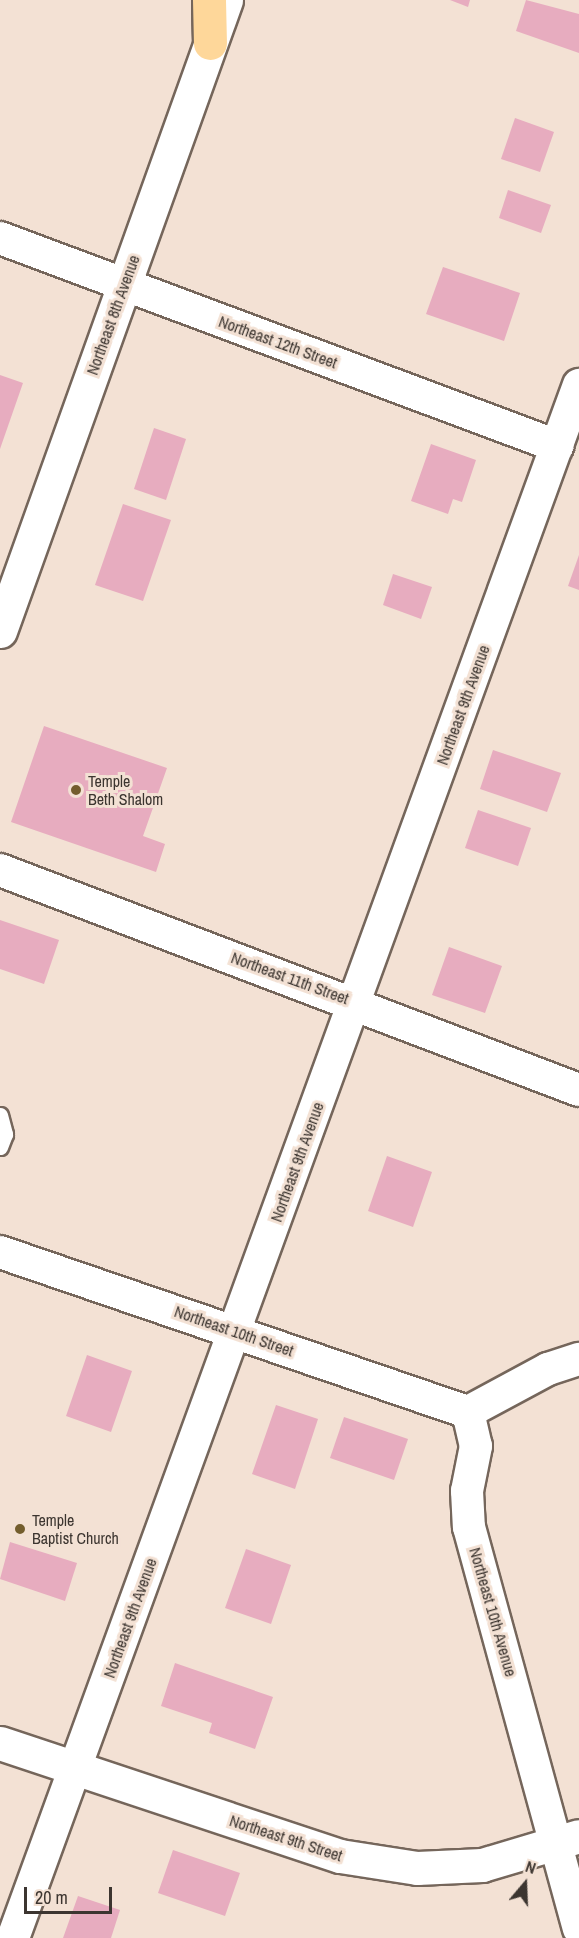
<!DOCTYPE html>
<style>
body{margin:0}
#map{position:relative;width:579px;height:1938px;overflow:hidden;background:#f3e1d4;font-family:"Archivo Narrow",sans-serif}
div>[style]{position:absolute}
[style*='--x']{left:calc(var(--x)*1px);top:calc(var(--y)*1px);width:calc(var(--w)*1px);rotate:calc(var(--a)*1deg)}
.building>*{inset:0;background:#e7acbf}
.roads{filter:drop-shadow(2px 0 #75665b) drop-shadow(-2px 0 #75665b) drop-shadow(0 2px #75665b) drop-shadow(0 -2px #75665b)}
.lane>*{height:15px;margin:-7.5px;padding:0 7.5px;transform-origin:7.5px;border-radius:7.5px;background:#fff}
.street>*{height:32px;margin:-16px;padding:0 16px;transform-origin:16px;border-radius:16px;background:#fff}
.secondary>*{height:33px;margin:-16.5px;padding:0 16.5px;transform-origin:16.5px;border-radius:16.5px;background:#fff}
.primary>*{height:33px;margin:-16.5px;padding:0 16.5px;transform-origin:16.5px;border-radius:16.5px;background:#fed79a}
.dots>*{width:16px;height:16px;translate:-50% -50%;box-sizing:border-box;border:3px solid #f3e1d4;border-radius:50%}
span{translate:-50% -50%;white-space:nowrap;text-align:center;line-height:1.15;-webkit-text-stroke:6px #f3e1d4;paint-order:stroke}
.street-label{font-size:16px;color:#3c3530}
.poi-label{font-size:16px;color:#3c3530}
.left{translate:0 -50%;text-align:left}
.north{position:absolute;left:495px;top:1854px;width:60px;height:60px;-webkit-text-stroke:4px #f3e1d4;paint-order:stroke;rotate:19deg;font-size:16px;font-weight:700;line-height:24px;text-align:center;color:#3c3530}
.north::after{content:'';display:block;margin:auto;width:21px;height:27px;background:#3c3530;clip-path:polygon(50% 0,100% 100%,50% 72%,0 100%)}
.scale{position:absolute;left:24px;top:1887px;width:88px;height:27px;box-sizing:border-box;border:3px solid #3c3530;border-top:0;padding-left:8px;font-size:18px;line-height:21px;white-space:nowrap;color:#3c3530;-webkit-text-stroke:4px #f3e1d4;paint-order:stroke}
</style>
<div id="map">
<div class="building">
<i style="clip-path:polygon(450px 0,470px 0,468px 7px)"></i>
<i style="clip-path:polygon(526px 0,579px 14px,579px 53px,516px 31px)"></i>
<i style="clip-path:polygon(515px 118px,554px 132px,540px 172px,501px 159px)"></i>
<i style="clip-path:polygon(508px 190px,551px 205px,541px 233px,499px 218px)"></i>
<i style="clip-path:polygon(443px 267px,520px 293px,504px 341px,426px 314px)"></i>
<i style="clip-path:polygon(0 375px,23px 383px,0 449px)"></i>
<i style="clip-path:polygon(154px 428px,186px 439px,166px 500px,134px 489px)"></i>
<i style="clip-path:polygon(431px 444px,476px 460px,462px 502px,453px 499px,448px 514px,411px 501px)"></i>
<i style="clip-path:polygon(123px 504px,171px 520px,143px 601px,95px 585px)"></i>
<i style="clip-path:polygon(579px 555px,579px 590px,568px 586px)"></i>
<i style="clip-path:polygon(393px 574px,432px 587px,421px 619px,383px 605px)"></i>
<i style="clip-path:polygon(44px 726px,167px 768px,143px 836px,165px 844px,156px 872px,11px 822px)"></i>
<i style="clip-path:polygon(493px 750px,561px 773px,547px 812px,480px 789px)"></i>
<i style="clip-path:polygon(478px 810px,531px 828px,518px 866px,465px 848px)"></i>
<i style="clip-path:polygon(0 920px,59px 940px,44px 984px,0 969px)"></i>
<i style="clip-path:polygon(449px 947px,502px 966px,485px 1013px,432px 995px)"></i>
<i style="clip-path:polygon(387px 1156px,432px 1172px,413px 1227px,368px 1211px)"></i>
<i style="clip-path:polygon(87px 1355px,132px 1371px,111px 1432px,66px 1416px)"></i>
<i style="clip-path:polygon(276px 1405px,318px 1419px,295px 1489px,252px 1474px)"></i>
<i style="clip-path:polygon(344px 1417px,408px 1439px,394px 1480px,330px 1458px)"></i>
<i style="clip-path:polygon(10px 1542px,77px 1563px,65px 1601px,0 1579px)"></i>
<i style="clip-path:polygon(246px 1549px,291px 1565px,271px 1624px,225px 1608px)"></i>
<i style="clip-path:polygon(175px 1663px,273px 1697px,255px 1749px,209px 1733px,212px 1723px,161px 1706px)"></i>
<i style="clip-path:polygon(173px 1850px,240px 1873px,225px 1916px,158px 1893px)"></i>
<i style="clip-path:polygon(78px 1896px,120px 1910px,111px 1938px,63px 1938px)"></i>
</div>
<div class="roads">
<div class="lane">
<i style="--x:0;--y:1115;--w:20;--a:75"></i>
<i style="--x:5;--y:1134;--w:14;--a:111"></i>
</div>
<div class="street">
<i style="--x:0;--y:238;--w:595;--a:20.48"></i>
<i style="--x:0;--y:870;--w:619;--a:20.81"></i>
<i style="--x:0;--y:1252;--w:495;--a:18.9"></i>
<i style="--x:468;--y:1412;--w:35;--a:77"></i>
<i style="--x:476;--y:1446;--w:46;--a:101.3"></i>
<i style="--x:467;--y:1491;--w:36;--a:87"></i>
<i style="--x:469;--y:1527;--w:416;--a:74.7"></i>
<i style="--x:468;--y:1412;--w:91;--a:-28.3"></i>
<i style="--x:548;--y:1369;--w:33;--a:-18"></i>
<i style="--x:13;--y:1938;--w:1653;--a:-69.98"></i>
</div>
<div class="secondary">
<i style="--x:0;--y:631;--w:670;--a:-70.29"></i>
<i style="--x:0;--y:1743;--w:358;--a:18.4"></i>
<i style="--x:340;--y:1856;--w:78;--a:8.9"></i>
<i style="--x:417;--y:1868;--w:65;--a:-2.6"></i>
<i style="--x:482;--y:1865;--w:101;--a:-16.6"></i>
</div>
<div class="primary">
<i style="--x:209;--y:0;--w:43;--a:88.7"></i>
</div>
</div>
<div class="dots">
<i style="left:76px;top:790px;background:#735d2d"></i>
<i style="left:20px;top:1529px;background:#735d2d"></i>
</div>
<div class="street-label">
<span style="left:113px;top:315px;rotate:-70deg">Northeast 8th Avenue</span>
<span style="left:278px;top:342px;rotate:20deg">Northeast 12th Street</span>
<span style="left:463px;top:705px;rotate:-70deg">Northeast 9th Avenue</span>
<span style="left:290px;top:978px;rotate:20deg">Northeast 11th Street</span>
<span style="left:297px;top:1162px;rotate:-70deg">Northeast 9th Avenue</span>
<span style="left:234px;top:1331px;rotate:19deg">Northeast 10th Street</span>
<span style="left:493px;top:1612px;rotate:74deg">Northeast 10th Avenue</span>
<span style="left:130px;top:1618px;rotate:-70deg">Northeast 9th Avenue</span>
<span style="left:286px;top:1838px;rotate:18deg">Northeast 9th Street</span>
</div>
<div class="poi-label">
<span class="left" style="left:88px;top:790px">Temple<br>Beth Shalom</span>
<span class="left" style="left:32px;top:1529px">Temple<br>Baptist Church</span>
</div>
<div class="north">N</div>
<div class="scale">20 m</div>
</div>
